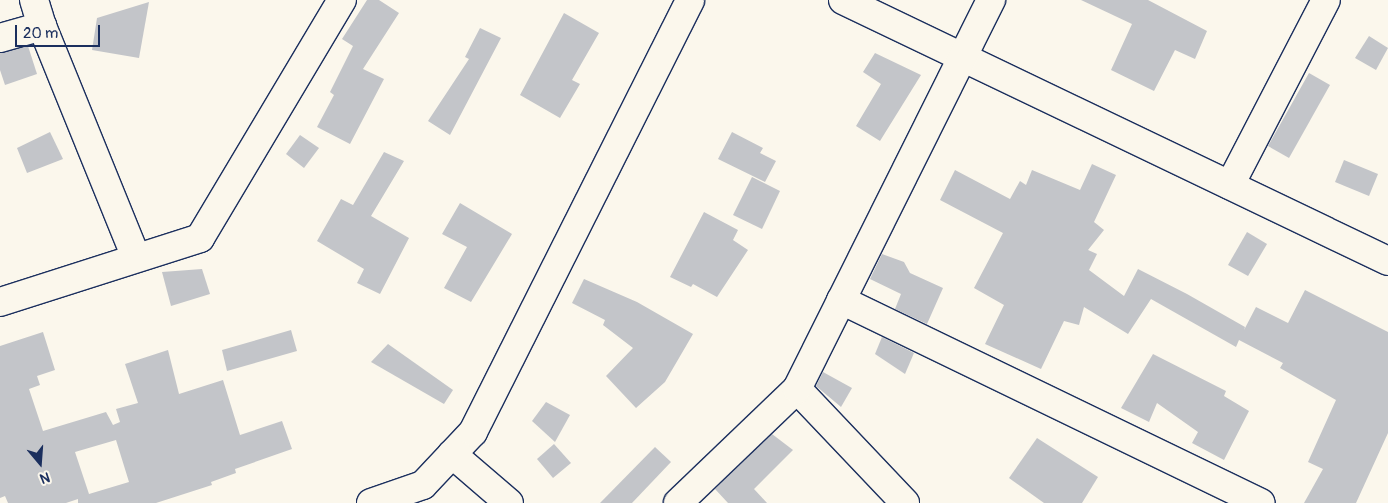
<!DOCTYPE html>
<style>
body{margin:0}
#map{position:relative;width:1388px;height:503px;overflow:hidden;background:#fbf7ec;font-family:Pangolin,sans-serif}
div>[style]{position:absolute}
[style*='--x']{left:calc(var(--x)*1px);top:calc(var(--y)*1px);width:calc(var(--w)*1px);rotate:calc(var(--a)*1deg)}
.building>*{inset:0;background:#c3c5c9}
.roads{filter:drop-shadow(1px 0 #1b2f5e) drop-shadow(-1px 0 #1b2f5e) drop-shadow(0 1px #1b2f5e) drop-shadow(0 -1px #1b2f5e)}
.minor>*{height:28px;margin:-14px;padding:0 14px;transform-origin:14px;border-radius:14px;background:#fbf7ec}
span{translate:-50% -50%;white-space:nowrap;text-align:center;line-height:1.15;-webkit-text-stroke:4px #fbf7ec;paint-order:stroke}
.north{position:absolute;left:15px;top:438px;width:50px;height:50px;-webkit-text-stroke:4px #fbf7ec;paint-order:stroke;rotate:162deg;font-size:14px;font-weight:700;line-height:20px;text-align:center;color:#1b2f5e}
.north::after{content:'';display:block;margin:auto;width:18px;height:22px;background:#1b2f5e;clip-path:polygon(50% 0,100% 100%,50% 72%,0 100%)}
.scale{position:absolute;left:15px;top:25px;width:85px;height:22px;box-sizing:border-box;border:2px solid #1b2f5e;border-top:0;padding-left:6px;font-size:15px;line-height:18px;white-space:nowrap;color:#1b2f5e;-webkit-text-stroke:4px #fbf7ec;paint-order:stroke}
</style>
<div id="map">
<div class="building">
<i style="clip-path:polygon(367px 0,379px 0,399px 13px,363px 69px,384px 79px,350px 144px,317px 127px,334px 95px,330px 92px,353px 46px,342px 39px)"></i>
<i style="clip-path:polygon(1081px 0,1148px 0,1207px 31px,1195px 59px,1175px 50px,1154px 91px,1111px 70px,1132px 24px)"></i>
<i style="clip-path:polygon(149px 2px,139px 58px,92px 50px,97px 18px)"></i>
<i style="clip-path:polygon(564px 13px,599px 33px,572px 80px,580px 84px,560px 118px,520px 95px)"></i>
<i style="clip-path:polygon(480px 28px,501px 38px,450px 135px,428px 121px,469px 59px,465px 57px)"></i>
<i style="clip-path:polygon(1369px 36px,1388px 48px,1376px 70px,1355px 58px)"></i>
<i style="clip-path:polygon(28px 46px,37px 74px,5px 85px,0 70px,0 53px)"></i>
<i style="clip-path:polygon(875px 53px,921px 75px,880px 141px,856px 126px,881px 84px,863px 72px)"></i>
<i style="clip-path:polygon(1309px 73px,1330px 85px,1289px 158px,1268px 146px)"></i>
<i style="clip-path:polygon(50px 132px,63px 159px,27px 173px,17px 148px)"></i>
<i style="clip-path:polygon(732px 132px,763px 148px,760px 153px,776px 161px,765px 182px,718px 159px)"></i>
<i style="clip-path:polygon(300px 135px,319px 148px,304px 168px,286px 154px)"></i>
<i style="clip-path:polygon(384px 152px,404px 161px,371px 216px,409px 238px,380px 294px,357px 283px,364px 269px,317px 241px,341px 199px,353px 205px)"></i>
<i style="clip-path:polygon(1344px 160px,1378px 174px,1369px 196px,1335px 182px)"></i>
<i style="clip-path:polygon(1092px 164px,1116px 175px,1094px 222px,1104px 230px,1088px 250px,1097px 254px,1089px 270px,1124px 296px,1138px 269px,1187px 294px,1245px 327px,1244px 330px,1256px 307px,1288px 323px,1305px 290px,1388px 332px,1388px 433px,1356px 503px,1304px 503px,1323px 469px,1308px 462px,1336px 400px,1280px 368px,1283px 363px,1239px 340px,1236px 347px,1151px 299px,1128px 334px,1084px 307px,1079px 325px,1064px 321px,1041px 369px,985px 344px,1004px 305px,974px 288px,1003px 233px,940px 200px,955px 170px,1010px 199px,1020px 181px,1026px 185px,1032px 170px,1080px 190px)"></i>
<i style="clip-path:polygon(752px 177px,780px 191px,762px 229px,733px 215px)"></i>
<i style="clip-path:polygon(460px 203px,512px 234px,471px 302px,444px 288px,467px 247px,442px 234px)"></i>
<i style="clip-path:polygon(704px 212px,738px 230px,733px 240px,748px 250px,717px 297px,693px 284px,691px 287px,670px 277px)"></i>
<i style="clip-path:polygon(1247px 232px,1267px 244px,1248px 276px,1228px 265px)"></i>
<i style="clip-path:polygon(882px 254px,904px 262px,910px 273px,943px 288px,927px 324px,895px 309px,901px 294px,870px 279px)"></i>
<i style="clip-path:polygon(202px 269px,210px 294px,171px 306px,162px 272px)"></i>
<i style="clip-path:polygon(584px 279px,637px 302px,693px 334px,665px 382px,636px 408px,606px 376px,633px 348px,603px 325px,605px 320px,572px 303px)"></i>
<i style="clip-path:polygon(291px 330px,297px 351px,227px 371px,222px 350px)"></i>
<i style="clip-path:polygon(evenodd,43px 332px,55px 370px,37px 376px,40px 385px,29px 389px,43px 431px,106px 412px,113px 425px,120px 422px,116px 409px,138px 403px,125px 364px,168px 350px,179px 394px,223px 380px,240px 435px,282px 421px,292px 449px,235px 469px,236px 473px,211px 482px,212px 485px,156px 503px,78px 503px,78px 499px,66px 503px,8px 503px,5px 496px,0 498px,0 346px,43px 332px,116px 440px,129px 482px,89px 494px,75px 452px,116px 440px)"></i>
<i style="clip-path:polygon(882px 337px,914px 353px,905px 374px,875px 354px)"></i>
<i style="clip-path:polygon(388px 344px,453px 390px,444px 404px,371px 362px)"></i>
<i style="clip-path:polygon(1153px 354px,1226px 391px,1224px 396px,1249px 411px,1224px 460px,1192px 443px,1198px 432px,1157px 403px,1149px 422px,1121px 408px)"></i>
<i style="clip-path:polygon(823px 372px,852px 388px,841px 407px,816px 386px)"></i>
<i style="clip-path:polygon(546px 402px,570px 415px,555px 442px,532px 421px)"></i>
<i style="clip-path:polygon(772px 434px,793px 450px,754px 489px,767px 503px,728px 503px,715px 489px)"></i>
<i style="clip-path:polygon(1037px 438px,1098px 477px,1082px 503px,1044px 503px,1009px 478px)"></i>
<i style="clip-path:polygon(554px 444px,571px 463px,553px 478px,537px 459px)"></i>
<i style="clip-path:polygon(655px 447px,671px 462px,632px 503px,600px 503px)"></i>
</div>
<div class="roads">
<div class="minor">
<i style="--x:34;--y:0;--w:27;--a:73"></i>
<i style="--x:42;--y:26;--w:250;--a:67.9"></i>
<i style="--x:843;--y:0;--w:604;--a:25.59"></i>
<i style="--x:0;--y:38;--w:44;--a:-15.9"></i>
<i style="--x:1230;--y:185;--w:208;--a:-62.6"></i>
<i style="--x:841;--y:300;--w:466;--a:25.8"></i>
<i style="--x:0;--y:302;--w:210;--a:-17.7"></i>
<i style="--x:200;--y:238;--w:277;--a:-59.2"></i>
<i style="--x:797;--y:389;--w:157;--a:46.5"></i>
<i style="--x:452;--y:454;--w:75;--a:40.7"></i>
<i style="--x:371;--y:503;--w:55;--a:-19.1"></i>
<i style="--x:423;--y:485;--w:73;--a:-46.7"></i>
<i style="--x:473;--y:432;--w:483;--a:-63.3"></i>
<i style="--x:678;--y:503;--w:165;--a:-43.8"></i>
<i style="--x:797;--y:389;--w:435;--a:-63.5"></i>
</div>
</div>
<div class="north">N</div>
<div class="scale">20 m</div>
</div>
